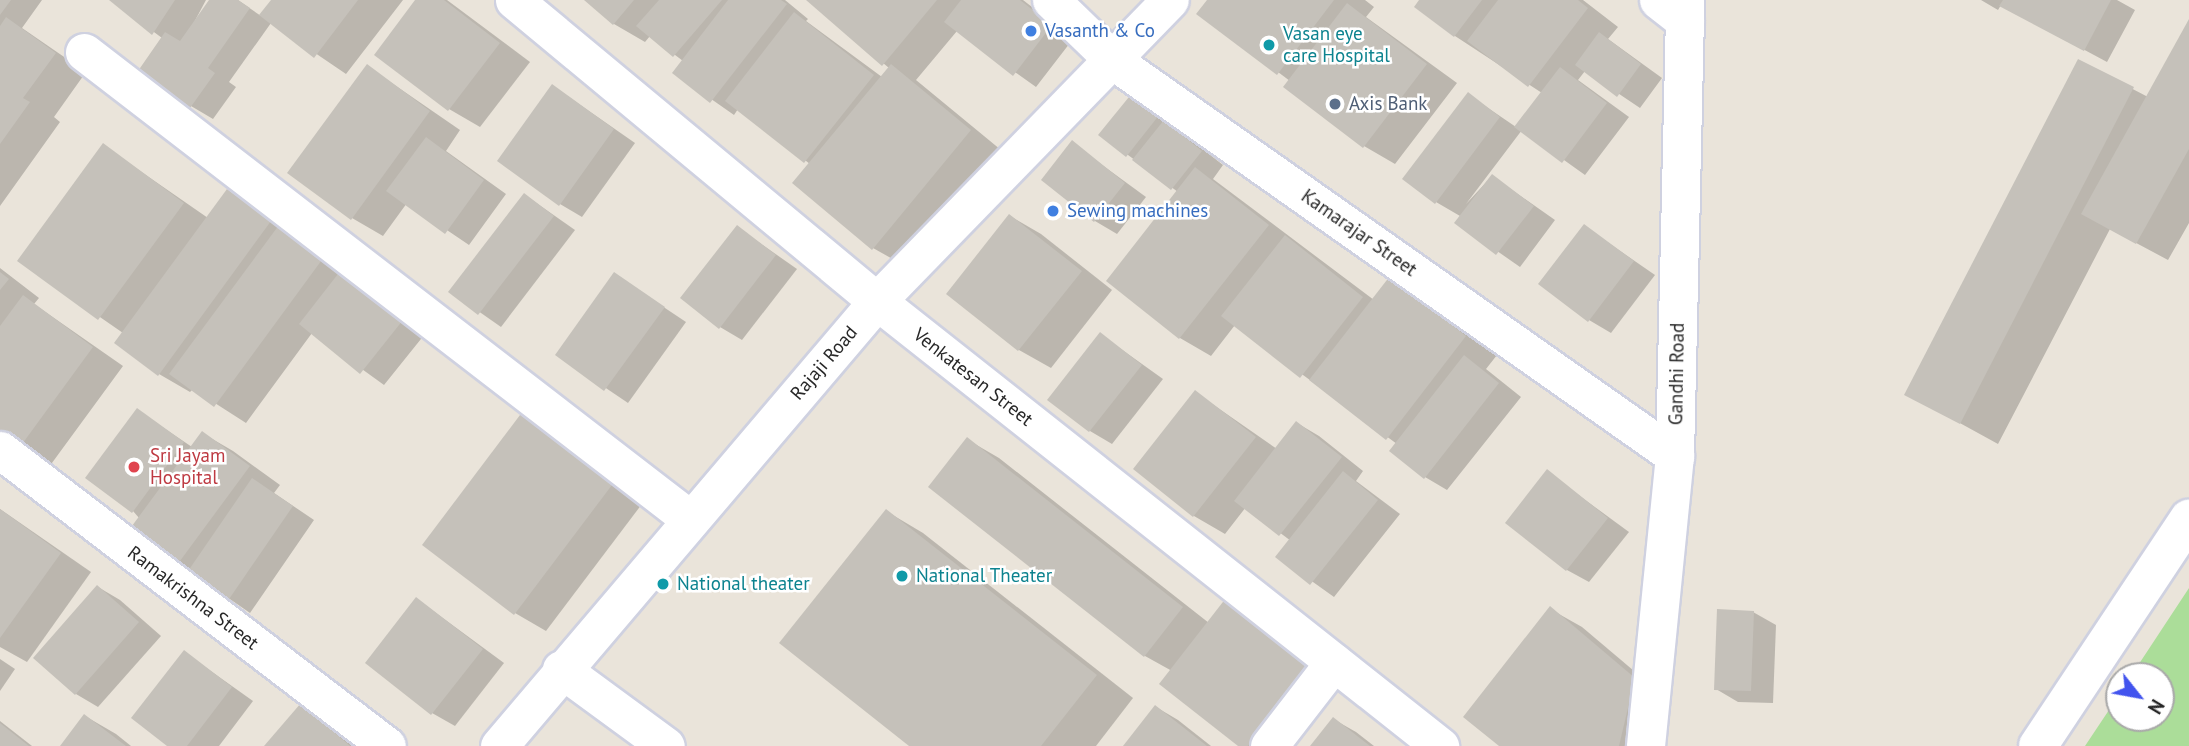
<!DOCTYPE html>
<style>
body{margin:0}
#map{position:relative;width:2189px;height:746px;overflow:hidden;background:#eae4da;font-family:"PT Sans",sans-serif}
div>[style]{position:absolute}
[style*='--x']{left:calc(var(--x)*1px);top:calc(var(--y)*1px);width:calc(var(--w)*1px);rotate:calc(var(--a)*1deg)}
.green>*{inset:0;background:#abdd99}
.shadow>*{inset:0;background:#0003}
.building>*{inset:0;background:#c5c1ba}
.roads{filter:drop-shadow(2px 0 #cfd1e0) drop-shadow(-2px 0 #cfd1e0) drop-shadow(0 2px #cfd1e0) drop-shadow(0 -2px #cfd1e0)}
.minor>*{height:37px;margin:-18.5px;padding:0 18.5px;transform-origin:18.5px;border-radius:18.5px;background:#fff}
.tertiary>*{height:38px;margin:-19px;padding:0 19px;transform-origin:19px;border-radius:19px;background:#fff}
.secondary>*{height:38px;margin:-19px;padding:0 19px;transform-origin:19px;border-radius:19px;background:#fff}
.dots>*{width:19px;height:19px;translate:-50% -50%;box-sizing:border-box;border:4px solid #fff;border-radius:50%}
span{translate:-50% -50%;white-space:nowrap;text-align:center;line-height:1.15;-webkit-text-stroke:5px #fff;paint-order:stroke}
.shop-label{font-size:19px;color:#366cbe}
.left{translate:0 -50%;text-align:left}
.culture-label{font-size:19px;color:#0d838f}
.service-label{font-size:19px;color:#4e5e75}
.street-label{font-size:19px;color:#282828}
.health-label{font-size:19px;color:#be3a42}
.north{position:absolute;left:2105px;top:662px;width:70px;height:70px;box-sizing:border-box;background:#fff;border:2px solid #a9a9a9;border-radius:50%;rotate:121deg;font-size:19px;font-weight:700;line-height:28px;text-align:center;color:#282828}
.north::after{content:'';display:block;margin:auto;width:24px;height:32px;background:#4254ee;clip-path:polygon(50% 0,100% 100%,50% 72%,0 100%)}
</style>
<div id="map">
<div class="green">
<i style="clip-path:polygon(2189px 588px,2189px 746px,2085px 746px,2119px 695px,2119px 718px,2161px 718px,2161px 676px,2131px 676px)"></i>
</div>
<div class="shadow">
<i style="clip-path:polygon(0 0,42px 0,22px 28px,86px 72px,54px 117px,60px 122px,0 206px)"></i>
<i style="clip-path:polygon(111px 0,206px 0,190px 30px,211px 0,238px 0,261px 16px,273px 0,403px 0,346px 74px,271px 23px,229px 82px,236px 87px,213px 119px,191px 106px,162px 38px)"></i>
<i style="clip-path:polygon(418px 0,447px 0,530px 62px,480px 127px,449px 109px)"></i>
<i style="clip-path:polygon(587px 0,785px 0,808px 19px,806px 21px,882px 77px,889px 68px,808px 0,1023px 0,1073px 39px,1036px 87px,957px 31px,916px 80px,1001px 150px,905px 266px,873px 248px,810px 164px,738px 109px,734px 115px,674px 73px,683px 61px,650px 36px,645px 42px,614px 24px)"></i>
<i style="clip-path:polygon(1209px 0,1365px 0,1374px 7px,1366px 17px,1457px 83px,1395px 164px,1364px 146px,1290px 81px,1199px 13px)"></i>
<i style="clip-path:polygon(1421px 0,1583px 0,1618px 27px,1608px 39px,1662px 78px,1640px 108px,1585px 71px,1578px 80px,1629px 117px,1585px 175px,1522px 130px,1466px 204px,1492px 176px,1555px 220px,1520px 267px,1457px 223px,1460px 216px,1436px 202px,1469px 95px,1516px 127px,1542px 93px,1455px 36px)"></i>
<i style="clip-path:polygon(1981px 0,2117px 0,2135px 10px,2107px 62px,2001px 5px,1998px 10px)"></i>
<i style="clip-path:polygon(2189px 23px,2189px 223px,2168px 260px,2110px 229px,1998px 444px,1907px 394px,2079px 61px,2148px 97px)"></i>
<i style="clip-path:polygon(367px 66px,460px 130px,446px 151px,506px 194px,469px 245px,407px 203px,383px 236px,352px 218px)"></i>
<i style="clip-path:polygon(553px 86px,635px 143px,582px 217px,560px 204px)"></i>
<i style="clip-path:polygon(1133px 95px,1223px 165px,1213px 179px,1374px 300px,1391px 278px,1422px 296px,1497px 355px,1486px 369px,1521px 397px,1447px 490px,1425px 477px,1397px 444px,1235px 325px,1211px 356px,1180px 338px,1178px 192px,1101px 135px)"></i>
<i style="clip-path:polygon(1072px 143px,1146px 197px,1117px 234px,1095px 221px)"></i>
<i style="clip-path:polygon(104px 146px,208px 218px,228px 191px,429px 329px,384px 385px,312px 333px,246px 423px,193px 389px,190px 392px,159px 374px,123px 333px,19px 261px)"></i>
<i style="clip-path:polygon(525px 195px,575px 230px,501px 327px,451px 292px)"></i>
<i style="clip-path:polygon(1010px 216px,1041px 234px,1112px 290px,1051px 368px,1019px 350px,949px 294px)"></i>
<i style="clip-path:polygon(1584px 226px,1655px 275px,1611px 333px,1589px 320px)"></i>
<i style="clip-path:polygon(737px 227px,797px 269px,742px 340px,720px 327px)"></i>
<i style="clip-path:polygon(0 268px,39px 298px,34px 304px,123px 366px,49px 467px,0 437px)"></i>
<i style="clip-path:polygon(614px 274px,686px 322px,628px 403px,557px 355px)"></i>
<i style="clip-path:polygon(1100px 334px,1163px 379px,1112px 444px,1090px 431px)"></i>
<i style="clip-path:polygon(1195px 392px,1277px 449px,1297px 423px,1319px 436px,1363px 471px,1356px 481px,1400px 514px,1334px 597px,1278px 557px,1291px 541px,1246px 507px,1225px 534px,1194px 516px)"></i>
<i style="clip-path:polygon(137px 410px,192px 447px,202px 433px,233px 451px,280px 485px,274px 493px,314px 520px,250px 613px,178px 563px,133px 511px)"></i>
<i style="clip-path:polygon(558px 428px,648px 496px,546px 631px,515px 613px)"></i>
<i style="clip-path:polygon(968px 440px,999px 458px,1209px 623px,1342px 685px,1294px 746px,1241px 746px,1172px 671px,1145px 656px)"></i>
<i style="clip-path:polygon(1547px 472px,1629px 532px,1589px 582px,1567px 570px)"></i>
<i style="clip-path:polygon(0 509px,91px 572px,27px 662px,0 647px)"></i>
<i style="clip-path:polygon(886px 511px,923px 533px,1133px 698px,1096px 746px,912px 746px)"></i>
<i style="clip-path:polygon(98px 587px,120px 600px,161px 636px,98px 707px,76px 694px)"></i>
<i style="clip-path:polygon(417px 599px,504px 663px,455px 726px,432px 713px)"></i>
<i style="clip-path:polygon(1550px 609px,1582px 627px,1666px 698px,1654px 746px,1502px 746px)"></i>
<i style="clip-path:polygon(1753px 612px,1776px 625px,1773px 703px,1738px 702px,1716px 689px)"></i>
<i style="clip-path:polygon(184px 652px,253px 701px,219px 746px,170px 746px)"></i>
<i style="clip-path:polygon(0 659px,15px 669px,0 691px)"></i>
<i style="clip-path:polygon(301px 706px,332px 724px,358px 746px,266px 746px)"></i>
<i style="clip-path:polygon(1156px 707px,1178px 720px,1211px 746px,1125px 746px)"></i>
<i style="clip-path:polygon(85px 716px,116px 734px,131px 746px,62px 746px)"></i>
<i style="clip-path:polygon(1333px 719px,1356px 732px,1374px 746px,1312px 746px)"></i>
<i style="clip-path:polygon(0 721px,32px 746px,0 746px)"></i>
</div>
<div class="building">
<i style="clip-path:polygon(0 0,11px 0,0 15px)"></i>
<i style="clip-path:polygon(109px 0,175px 0,152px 35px)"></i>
<i style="clip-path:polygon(209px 0,238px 0,250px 8px,208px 68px,215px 73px,190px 108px,138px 71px,165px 32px,180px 41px)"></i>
<i style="clip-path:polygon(271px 0,358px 0,314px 58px,259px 15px)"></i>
<i style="clip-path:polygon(415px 0,444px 0,500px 43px,448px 111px,374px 55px)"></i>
<i style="clip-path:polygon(584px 0,634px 0,613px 25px)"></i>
<i style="clip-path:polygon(659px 0,722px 0,673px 57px,636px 26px)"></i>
<i style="clip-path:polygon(728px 0,781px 0,787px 4px,710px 103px,672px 73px)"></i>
<i style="clip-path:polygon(806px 0,937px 0,882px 66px)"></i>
<i style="clip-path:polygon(961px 0,1020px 0,1052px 25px,1013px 76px,944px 22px)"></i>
<i style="clip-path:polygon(1207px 0,1334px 0,1277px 75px,1196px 14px)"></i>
<i style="clip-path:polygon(1419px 0,1482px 0,1454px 37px,1414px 7px)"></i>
<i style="clip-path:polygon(1498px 0,1578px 0,1588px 8px,1528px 87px,1467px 41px)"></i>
<i style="clip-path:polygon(2003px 0,2111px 0,2084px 51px,1999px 6px)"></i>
<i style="clip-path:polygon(1347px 3px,1427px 64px,1363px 148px,1283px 87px)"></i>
<i style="clip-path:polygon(794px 12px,874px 75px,804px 163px,725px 101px)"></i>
<i style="clip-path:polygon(6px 17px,56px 53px,23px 98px,30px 102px,0 144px,0 26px)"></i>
<i style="clip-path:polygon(2189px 19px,2189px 149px,2136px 244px,2081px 214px)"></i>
<i style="clip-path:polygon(1599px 32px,1641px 64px,1617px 97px,1575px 65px)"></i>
<i style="clip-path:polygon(2078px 59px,2134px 87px,1960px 424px,1904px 395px)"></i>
<i style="clip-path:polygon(367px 64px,430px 111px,351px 220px,287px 173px)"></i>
<i style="clip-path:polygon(891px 64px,971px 130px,872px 250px,792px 183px)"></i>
<i style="clip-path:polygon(1560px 67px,1607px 103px,1562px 163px,1514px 127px)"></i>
<i style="clip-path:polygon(552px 84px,614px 129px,559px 206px,497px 161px)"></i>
<i style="clip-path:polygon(1133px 92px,1160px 114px,1126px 157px,1098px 135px)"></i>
<i style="clip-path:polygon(1468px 92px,1500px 117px,1435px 204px,1402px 179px)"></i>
<i style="clip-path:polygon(1164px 120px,1202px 151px,1171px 190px,1132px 160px)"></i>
<i style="clip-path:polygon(426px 137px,484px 180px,445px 234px,386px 191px)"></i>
<i style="clip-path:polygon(1072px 140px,1125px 183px,1094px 222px,1041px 180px)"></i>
<i style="clip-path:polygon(103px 143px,184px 203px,98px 320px,17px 261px)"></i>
<i style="clip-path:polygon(1195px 167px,1269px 225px,1179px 339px,1106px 281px)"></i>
<i style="clip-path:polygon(1492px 174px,1534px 206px,1496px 255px,1454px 223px)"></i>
<i style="clip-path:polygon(227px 189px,271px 221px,158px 376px,114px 343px)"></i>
<i style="clip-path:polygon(524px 193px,554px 216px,478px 315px,448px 292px)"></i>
<i style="clip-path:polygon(1009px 214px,1082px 271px,1018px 351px,946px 294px)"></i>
<i style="clip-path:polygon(1584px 224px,1634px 261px,1588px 322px,1538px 284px)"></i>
<i style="clip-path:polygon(279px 225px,324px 257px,214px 407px,169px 374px)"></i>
<i style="clip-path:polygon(737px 225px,776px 255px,719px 329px,680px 298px)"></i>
<i style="clip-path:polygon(1285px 235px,1363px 297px,1300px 378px,1221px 316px)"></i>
<i style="clip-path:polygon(345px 265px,407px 315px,360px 374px,299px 324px)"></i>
<i style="clip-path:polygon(0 272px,9px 279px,0 290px)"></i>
<i style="clip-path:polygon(614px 272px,665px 307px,604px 391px,555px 355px)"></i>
<i style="clip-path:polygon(1390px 276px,1466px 336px,1386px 440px,1309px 380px)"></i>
<i style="clip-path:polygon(23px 295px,93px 347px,17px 451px,0 439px,0 326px)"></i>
<i style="clip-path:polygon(1100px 332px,1142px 365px,1089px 432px,1047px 400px)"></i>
<i style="clip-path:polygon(1464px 355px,1499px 383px,1424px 479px,1389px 451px)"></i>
<i style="clip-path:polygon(1195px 390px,1256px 437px,1193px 517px,1133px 469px)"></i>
<i style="clip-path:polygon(526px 407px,618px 477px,514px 615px,422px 545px)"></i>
<i style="clip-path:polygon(137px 408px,184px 442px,132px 513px,85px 478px)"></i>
<i style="clip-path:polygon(1296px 421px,1342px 457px,1279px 536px,1234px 501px)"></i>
<i style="clip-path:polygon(202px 431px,250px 466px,177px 565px,129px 530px)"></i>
<i style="clip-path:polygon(967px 437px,1183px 607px,1144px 657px,928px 487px)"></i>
<i style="clip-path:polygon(1547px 469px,1608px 518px,1566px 571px,1505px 523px)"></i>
<i style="clip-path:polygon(1343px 471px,1378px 500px,1310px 585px,1275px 557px)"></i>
<i style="clip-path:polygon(252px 478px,293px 506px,227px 602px,186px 574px)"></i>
<i style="clip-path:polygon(0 509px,61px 553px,0 638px)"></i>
<i style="clip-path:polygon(886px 509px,1097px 675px,1041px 746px,909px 746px,779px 643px)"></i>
<i style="clip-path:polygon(97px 585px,139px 622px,75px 695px,33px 658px)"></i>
<i style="clip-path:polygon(416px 597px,483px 649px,431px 715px,365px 663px)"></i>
<i style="clip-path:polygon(1226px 598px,1312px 666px,1248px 746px,1238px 746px,1159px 684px)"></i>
<i style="clip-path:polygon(1550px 606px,1635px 678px,1619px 746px,1499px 746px,1463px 717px)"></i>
<i style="clip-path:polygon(1717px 609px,1754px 611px,1751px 691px,1714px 690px)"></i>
<i style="clip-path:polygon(184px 650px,232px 687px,187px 746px,167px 746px,131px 718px)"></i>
<i style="clip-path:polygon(301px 703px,350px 746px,264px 746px)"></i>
<i style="clip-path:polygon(1155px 705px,1207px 746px,1123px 746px)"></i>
<i style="clip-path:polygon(84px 714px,126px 746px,60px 746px)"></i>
<i style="clip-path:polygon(1333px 717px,1370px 746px,1310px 746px)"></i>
<i style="clip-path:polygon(0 723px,29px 746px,0 746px)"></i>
</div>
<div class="roads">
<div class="minor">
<i style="--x:514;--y:0;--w:472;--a:39.7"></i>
<i style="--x:877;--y:301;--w:718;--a:38.32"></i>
<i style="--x:1051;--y:0;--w:89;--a:44.1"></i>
<i style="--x:1115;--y:62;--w:685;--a:35.13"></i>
<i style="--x:1658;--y:0;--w:34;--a:38"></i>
<i style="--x:84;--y:52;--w:765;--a:37.62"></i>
<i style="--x:0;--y:450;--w:487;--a:37.4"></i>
<i style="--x:561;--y:669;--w:130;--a:36.3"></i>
<i style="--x:499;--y:746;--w:584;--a:-49.65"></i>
<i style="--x:877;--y:301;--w:420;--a:-45.8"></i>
<i style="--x:1269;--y:746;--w:106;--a:-52.3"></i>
</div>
<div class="tertiary">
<i style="--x:2038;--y:746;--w:273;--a:-56.4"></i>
</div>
<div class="secondary">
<i style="--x:1646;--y:746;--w:291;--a:-84.3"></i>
<i style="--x:1675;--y:456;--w:456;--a:-88.7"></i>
</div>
</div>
<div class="dots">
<i style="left:1031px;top:31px;background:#3f7fe0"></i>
<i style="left:1269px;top:45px;background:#0f9aa8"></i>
<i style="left:1335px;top:104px;background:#5c6f8a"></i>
<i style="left:1053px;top:211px;background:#3f7fe0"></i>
<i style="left:134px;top:467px;background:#e0444e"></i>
<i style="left:902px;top:576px;background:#0f9aa8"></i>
<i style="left:663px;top:584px;background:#0f9aa8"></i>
</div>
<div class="shop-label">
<span class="left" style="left:1045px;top:31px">Vasanth &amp; Co</span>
<span class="left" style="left:1067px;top:211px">Sewing machines</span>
</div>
<div class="culture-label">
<span class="left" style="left:1283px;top:45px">Vasan eye<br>care Hospital</span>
<span class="left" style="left:916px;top:576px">National Theater</span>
<span class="left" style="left:677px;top:584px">National theater</span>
</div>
<div class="service-label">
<span class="left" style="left:1349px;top:104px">Axis Bank</span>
</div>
<div class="street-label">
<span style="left:1359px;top:233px;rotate:35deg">Kamarajar Street</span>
<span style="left:824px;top:363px;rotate:-49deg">Rajaji Road</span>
<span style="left:1677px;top:374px;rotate:-89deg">Gandhi Road</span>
<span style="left:973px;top:377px;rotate:38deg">Venkatesan Street</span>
<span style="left:193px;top:598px;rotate:37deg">Ramakrishna Street</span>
</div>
<div class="health-label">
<span class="left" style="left:150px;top:467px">Sri Jayam<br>Hospital</span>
</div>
<div class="north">N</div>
</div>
